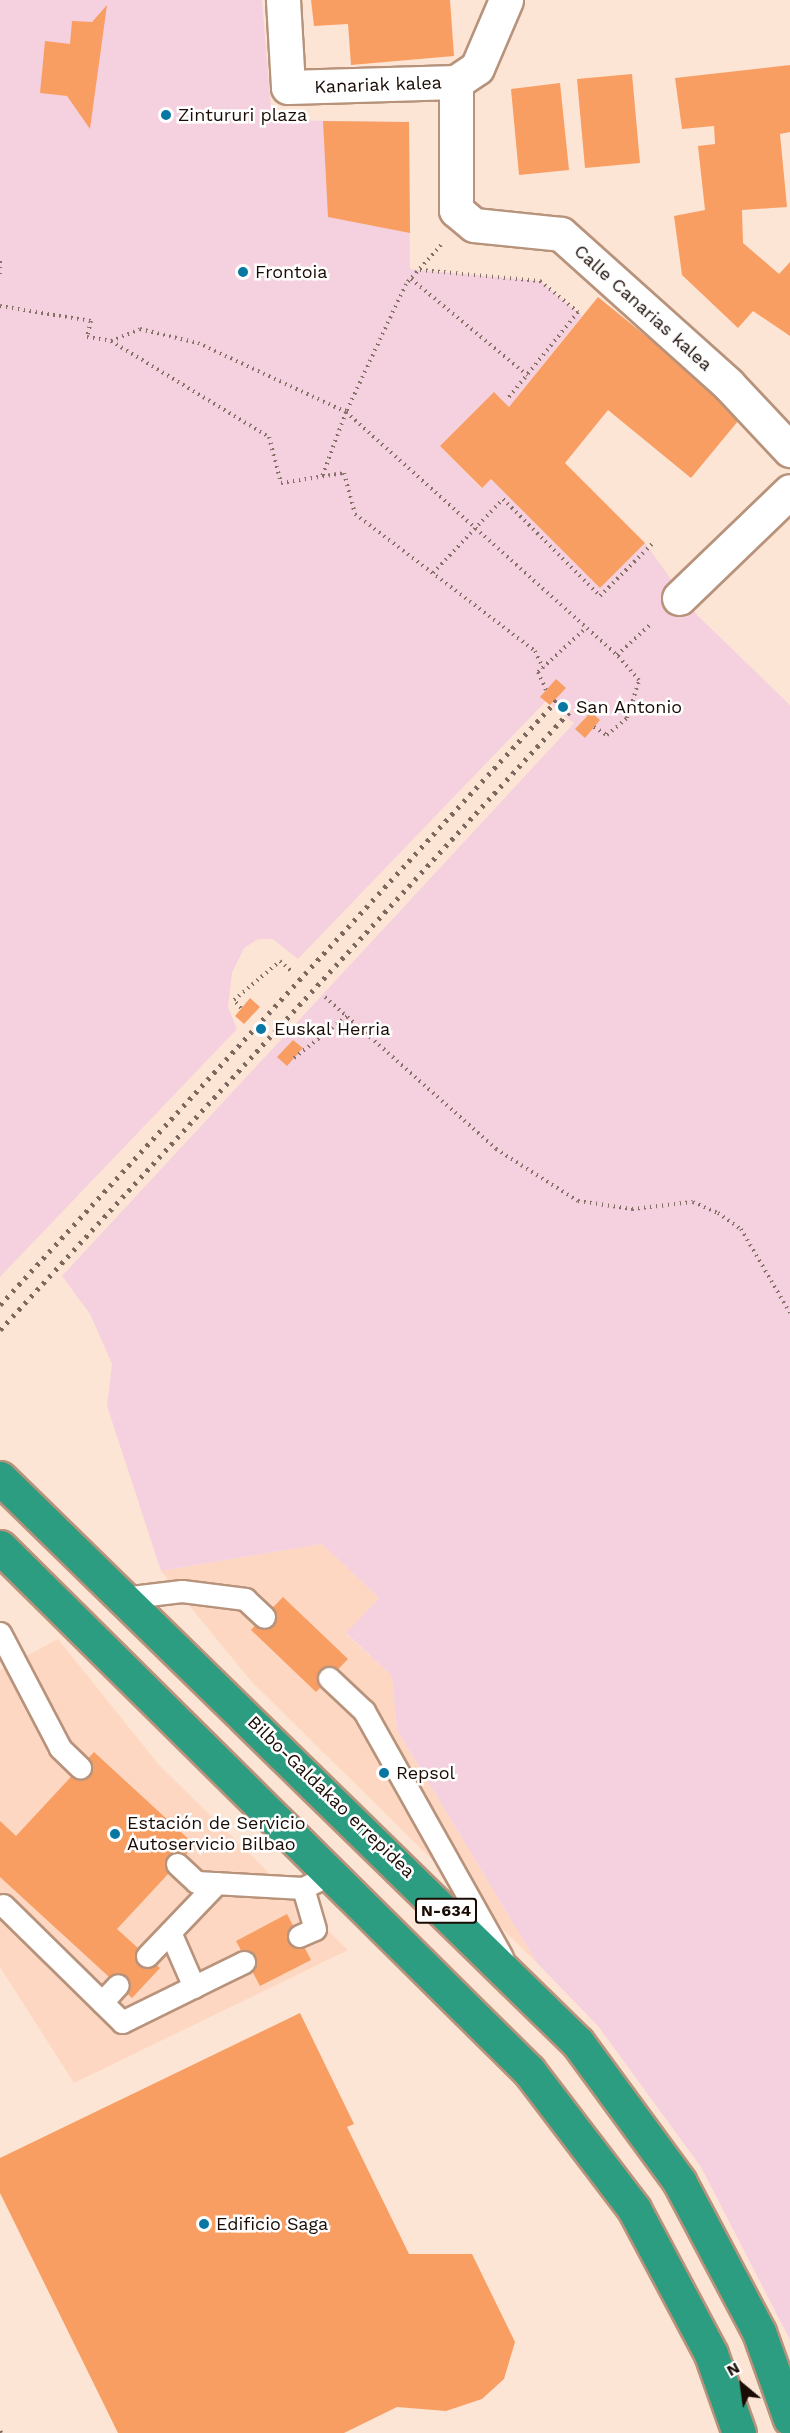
<!DOCTYPE html>
<meta charset="utf-8">
<style>
body{margin:0}
#map{position:relative;width:790px;height:2433px;overflow:hidden;background:#fde5d6;font-family:"Work Sans",sans-serif}
div>[style]{position:absolute}
[style*='--x']{left:calc(var(--x)*1px);top:calc(var(--y)*1px);width:calc(var(--w)*1px);rotate:calc(var(--a)*1deg)}
.built>*{inset:0;background:#fdd7c1}
.green>*{inset:0;background:#f5d1df}
.building>*{inset:0;background:#f89e63}
.path>*{height:4px;margin-top:-2px;transform-origin:0;background:repeating-linear-gradient(90deg,#857267 0 1.5px,transparent 0 6px)}
.roads{filter:drop-shadow(2px 0 #b8937c) drop-shadow(-2px 0 #b8937c) drop-shadow(0 2px #b8937c) drop-shadow(0 -2px #b8937c)}
.lane>*{height:21px;margin:-10.5px;padding:0 10.5px;transform-origin:10.5px;border-radius:10.5px;background:#fff}
.street>*{height:33px;margin:-16.5px;padding:0 16.5px;transform-origin:16.5px;border-radius:16.5px;background:#fff}
.highway>*{height:33px;margin:-16.5px;padding:0 16.5px;transform-origin:16.5px;border-radius:16.5px;background:#2c9d81}
.rail>*{height:4.5px;margin-top:-2.25px;transform-origin:0;background:repeating-linear-gradient(90deg,#7b695e 0 3px,transparent 0 9px)}
.dots>*{width:16px;height:16px;translate:-50% -50%;box-sizing:border-box;border:3px solid #fff;border-radius:50%}
span{translate:-50% -50%;white-space:nowrap;text-align:center;line-height:1.15;-webkit-text-stroke:5px #fff;paint-order:stroke}
.shield-label span{padding:2px 4px;background:#fff;border:2px solid;border-radius:4px;-webkit-text-stroke-width:0}
.shield-label{font-size:16px;color:#1a0c05;font-weight:700}
.street-label{font-size:18px;color:#1a0c05}
.poi-label{font-size:18px;color:#1a0c05}
.left{translate:0 -50%;text-align:left}
.north{position:absolute;left:712px;top:2355px;width:60px;height:60px;-webkit-text-stroke:4px #fff;paint-order:stroke;rotate:331deg;font-size:16px;font-weight:700;line-height:24px;text-align:center;color:#1a0c05}
.north::after{content:'';display:block;margin:auto;width:21px;height:27px;background:#1a0c05;clip-path:polygon(50% 0,100% 100%,50% 72%,0 100%)}
</style>
<div id="map">
<div class="built">
<i style="clip-path:polygon(322px 1544px,379px 1598px,346px 1634px,392px 1676px,397px 1730px,537px 1963px,251px 1681px,161px 1571px)"></i>
<i style="clip-path:polygon(58px 1639px,159px 1765px,348px 1950px,74px 2083px,0 1967px,0 1670px)"></i>
</div>
<div class="green">
<i style="clip-path:polygon(0 0,262px 0,272px 120px,409px 122px,410px 269px,540px 281px,582px 316px,509px 407px,440px 446px,481px 488px,491px 479px,600px 588px,645px 543px,697px 615px,790px 705px,790px 2340px,701px 2167px,598px 2026px,537px 1963px,397px 1730px,392px 1676px,346px 1633px,379px 1598px,322px 1544px,161px 1571px,107px 1406px,112px 1364px,90px 1314px,62px 1276px,574px 723px,546px 701px,298px 959px,273px 939px,258px 939px,244px 948px,232px 973px,228px 1007px,237px 1029px,0 1277px)"></i>
</div>
<div class="building">
<i style="clip-path:polygon(311px 0,450px 0,454px 56px,351px 65px,348px 24px,314px 26px)"></i>
<i style="clip-path:polygon(107px 5px,90px 129px,67px 96px,40px 93px,45px 41px,70px 44px,72px 21px,92px 22px)"></i>
<i style="clip-path:polygon(790px 65px,790px 132px,780px 134px,787px 207px,742px 210px,743px 243px,779px 274px,790px 262px,790px 336px,753px 311px,738px 328px,682px 275px,674px 216px,705px 210px,698px 146px,715px 144px,714px 126px,682px 129px,675px 78px)"></i>
<i style="clip-path:polygon(632px 74px,640px 163px,585px 168px,577px 79px)"></i>
<i style="clip-path:polygon(560px 83px,569px 170px,519px 175px,511px 89px)"></i>
<i style="clip-path:polygon(323px 121px,409px 122px,410px 233px,328px 217px)"></i>
<i style="clip-path:polygon(598px 297px,743px 415px,691px 478px,608px 410px,565px 463px,645px 543px,600px 588px,491px 479px,482px 488px,440px 446px,494px 392px,509px 407px)"></i>
<i style="clip-path:polygon(556px 679px,566px 688px,550px 705px,540px 697px)"></i>
<i style="clip-path:polygon(591px 712px,600px 720px,585px 738px,575px 729px)"></i>
<i style="clip-path:polygon(250px 998px,260px 1007px,244px 1024px,235px 1016px)"></i>
<i style="clip-path:polygon(293px 1040px,303px 1048px,287px 1066px,277px 1057px)"></i>
<i style="clip-path:polygon(283px 1597px,348px 1659px,316px 1692px,251px 1630px)"></i>
<i style="clip-path:polygon(94px 1752px,195px 1845px,117px 1929px,160px 1968px,132px 1998px,0 1877px,0 1821px,16px 1836px)"></i>
<i style="clip-path:polygon(287px 1914px,311px 1960px,260px 1986px,236px 1941px)"></i>
<i style="clip-path:polygon(300px 2013px,354px 2124px,347px 2127px,409px 2254px,472px 2254px,515px 2342px,504px 2379px,482px 2399px,446px 2411px,397px 2407px,344px 2433px,118px 2433px,0 2193px,0 2158px)"></i>
</div>
<div class="path">
<i style="--x:441;--y:245;--w:52;--a:131.9"></i>
<i style="--x:406;--y:284;--w:141;--a:115.1"></i>
<i style="--x:346;--y:412;--w:364;--a:41.9"></i>
<i style="--x:0;--y:261;--w:15;--a:90"></i>
<i style="--x:420;--y:270;--w:121;--a:5.2"></i>
<i style="--x:540;--y:281;--w:49;--a:39.2"></i>
<i style="--x:578;--y:312;--w:111;--a:129.1"></i>
<i style="--x:411;--y:279;--w:151;--a:39.6"></i>
<i style="--x:0;--y:306;--w:92;--a:9.4"></i>
<i style="--x:91;--y:321;--w:16;--a:104"></i>
<i style="--x:87;--y:337;--w:24;--a:9"></i>
<i style="--x:111;--y:341;--w:185;--a:31.3"></i>
<i style="--x:269;--y:437;--w:48;--a:75.4"></i>
<i style="--x:281;--y:483;--w:64;--a:-9"></i>
<i style="--x:344;--y:473;--w:42;--a:75"></i>
<i style="--x:355;--y:514;--w:226;--a:37.3"></i>
<i style="--x:535;--y:651;--w:19;--a:65"></i>
<i style="--x:111;--y:341;--w:31;--a:-22"></i>
<i style="--x:140;--y:329;--w:60;--a:13.6"></i>
<i style="--x:198;--y:343;--w:163;--a:25"></i>
<i style="--x:346;--y:412;--w:69;--a:110.3"></i>
<i style="--x:433;--y:573;--w:102;--a:-46.6"></i>
<i style="--x:503;--y:499;--w:137;--a:45"></i>
<i style="--x:600;--y:596;--w:75;--a:-45"></i>
<i style="--x:546;--y:690;--w:20;--a:-114"></i>
<i style="--x:538;--y:672;--w:65;--a:-42.5"></i>
<i style="--x:594;--y:727;--w:15;--a:32"></i>
<i style="--x:607;--y:735;--w:26;--a:-40"></i>
<i style="--x:627;--y:718;--w:40;--a:-72"></i>
<i style="--x:639;--y:680;--w:33;--a:-131"></i>
<i style="--x:617;--y:655;--w:47;--a:-42.4"></i>
<i style="--x:325;--y:997;--w:229;--a:41.6"></i>
<i style="--x:496;--y:1149;--w:97;--a:32.4"></i>
<i style="--x:578;--y:1201;--w:55;--a:8.4"></i>
<i style="--x:632;--y:1209;--w:61;--a:-6.5"></i>
<i style="--x:693;--y:1202;--w:27;--a:24"></i>
<i style="--x:718;--y:1213;--w:28;--a:35"></i>
<i style="--x:741;--y:1229;--w:97;--a:59.7"></i>
<i style="--x:241;--y:1008;--w:11;--a:-131"></i>
<i style="--x:234;--y:1000;--w:60;--a:-40.3"></i>
<i style="--x:280;--y:961;--w:15;--a:42"></i>
<i style="--x:294;--y:1058;--w:68;--a:-38.4"></i>
</div>
<div class="roads">
<div class="lane">
<i style="--x:123;--y:1598;--w:59;--a:-6.8"></i>
<i style="--x:182;--y:1591;--w:64;--a:7.2"></i>
<i style="--x:245;--y:1599;--w:26;--a:43"></i>
<i style="--x:0;--y:1633;--w:130;--a:62.4"></i>
<i style="--x:60;--y:1748;--w:28;--a:44"></i>
<i style="--x:329;--y:1678;--w:48;--a:43.3"></i>
<i style="--x:364;--y:1711;--w:282;--a:60.7"></i>
<i style="--x:177;--y:1864;--w:26;--a:43"></i>
<i style="--x:196;--y:1882;--w:107;--a:3.2"></i>
<i style="--x:303;--y:1888;--w:34;--a:-27"></i>
<i style="--x:3;--y:1905;--w:167;--a:44.5"></i>
<i style="--x:122;--y:2022;--w:136;--a:-26.2"></i>
<i style="--x:170;--y:1932;--w:60;--a:66.4"></i>
<i style="--x:299;--y:1936;--w:17;--a:-24"></i>
<i style="--x:315;--y:1929;--w:43;--a:-106.3"></i>
<i style="--x:147;--y:1956;--w:101;--a:-46.2"></i>
<i style="--x:102;--y:2002;--w:23;--a:-47"></i>
</div>
<div class="street">
<i style="--x:283;--y:0;--w:87;--a:86.7"></i>
<i style="--x:288;--y:87;--w:168;--a:-1.7"></i>
<i style="--x:456;--y:82;--w:25;--a:-34"></i>
<i style="--x:477;--y:68;--w:74;--a:-66.9"></i>
<i style="--x:456;--y:82;--w:128;--a:90"></i>
<i style="--x:456;--y:210;--w:23;--a:40"></i>
<i style="--x:474;--y:225;--w:87;--a:5.9"></i>
<i style="--x:561;--y:234;--w:224;--a:41.9"></i>
<i style="--x:728;--y:384;--w:91;--a:46.8"></i>
<i style="--x:679;--y:598;--w:154;--a:-43.9"></i>
</div>
<div class="highway">
<i style="--x:0;--y:1478;--w:808;--a:44.35"></i>
<i style="--x:578;--y:2043;--w:171;--a:53.8"></i>
<i style="--x:679;--y:2181;--w:171;--a:62.1"></i>
<i style="--x:759;--y:2332;--w:92;--a:70.4"></i>
<i style="--x:0;--y:1547;--w:745;--a:44.73"></i>
<i style="--x:529;--y:2071;--w:173;--a:52.7"></i>
<i style="--x:634;--y:2209;--w:164;--a:62"></i>
<i style="--x:711;--y:2354;--w:84;--a:70.5"></i>
</div>
</div>
<div class="rail">
<i style="--x:0;--y:1305;--w:822;--a:-47.37"></i>
<i style="--x:0;--y:1330;--w:843;--a:-47.36"></i>
<i style="--x:0;--y:2431;--w:2;--a:63"></i>
</div>
<div class="dots">
<i style="left:166px;top:115px;background:#0977a1"></i>
<i style="left:243px;top:272px;background:#0977a1"></i>
<i style="left:563px;top:707px;background:#0977a1"></i>
<i style="left:261px;top:1029px;background:#0977a1"></i>
<i style="left:384px;top:1773px;background:#0977a1"></i>
<i style="left:115px;top:1834px;background:#0977a1"></i>
<i style="left:204px;top:2224px;background:#0977a1"></i>
</div>
<div class="shield-label">
<span style="left:446px;top:1911px">N-634</span>
</div>
<div class="street-label">
<span style="left:378px;top:85px;rotate:-2deg">Kanariak kalea</span>
<span style="left:643px;top:308px;rotate:42deg">Calle Canarias kalea</span>
<span style="left:331px;top:1797px;rotate:44deg">Bilbo-Galdakao errepidea</span>
</div>
<div class="poi-label">
<span class="left" style="left:178px;top:115px">Zintururi plaza</span>
<span class="left" style="left:255px;top:272px">Frontoia</span>
<span class="left" style="left:576px;top:707px">San Antonio</span>
<span class="left" style="left:274px;top:1029px">Euskal Herria</span>
<span class="left" style="left:396px;top:1773px">Repsol</span>
<span class="left" style="left:127px;top:1834px">Estación de Servicio<br>Autoservicio Bilbao</span>
<span class="left" style="left:216px;top:2224px">Edificio Saga</span>
</div>
<div class="north">N</div>
</div>
